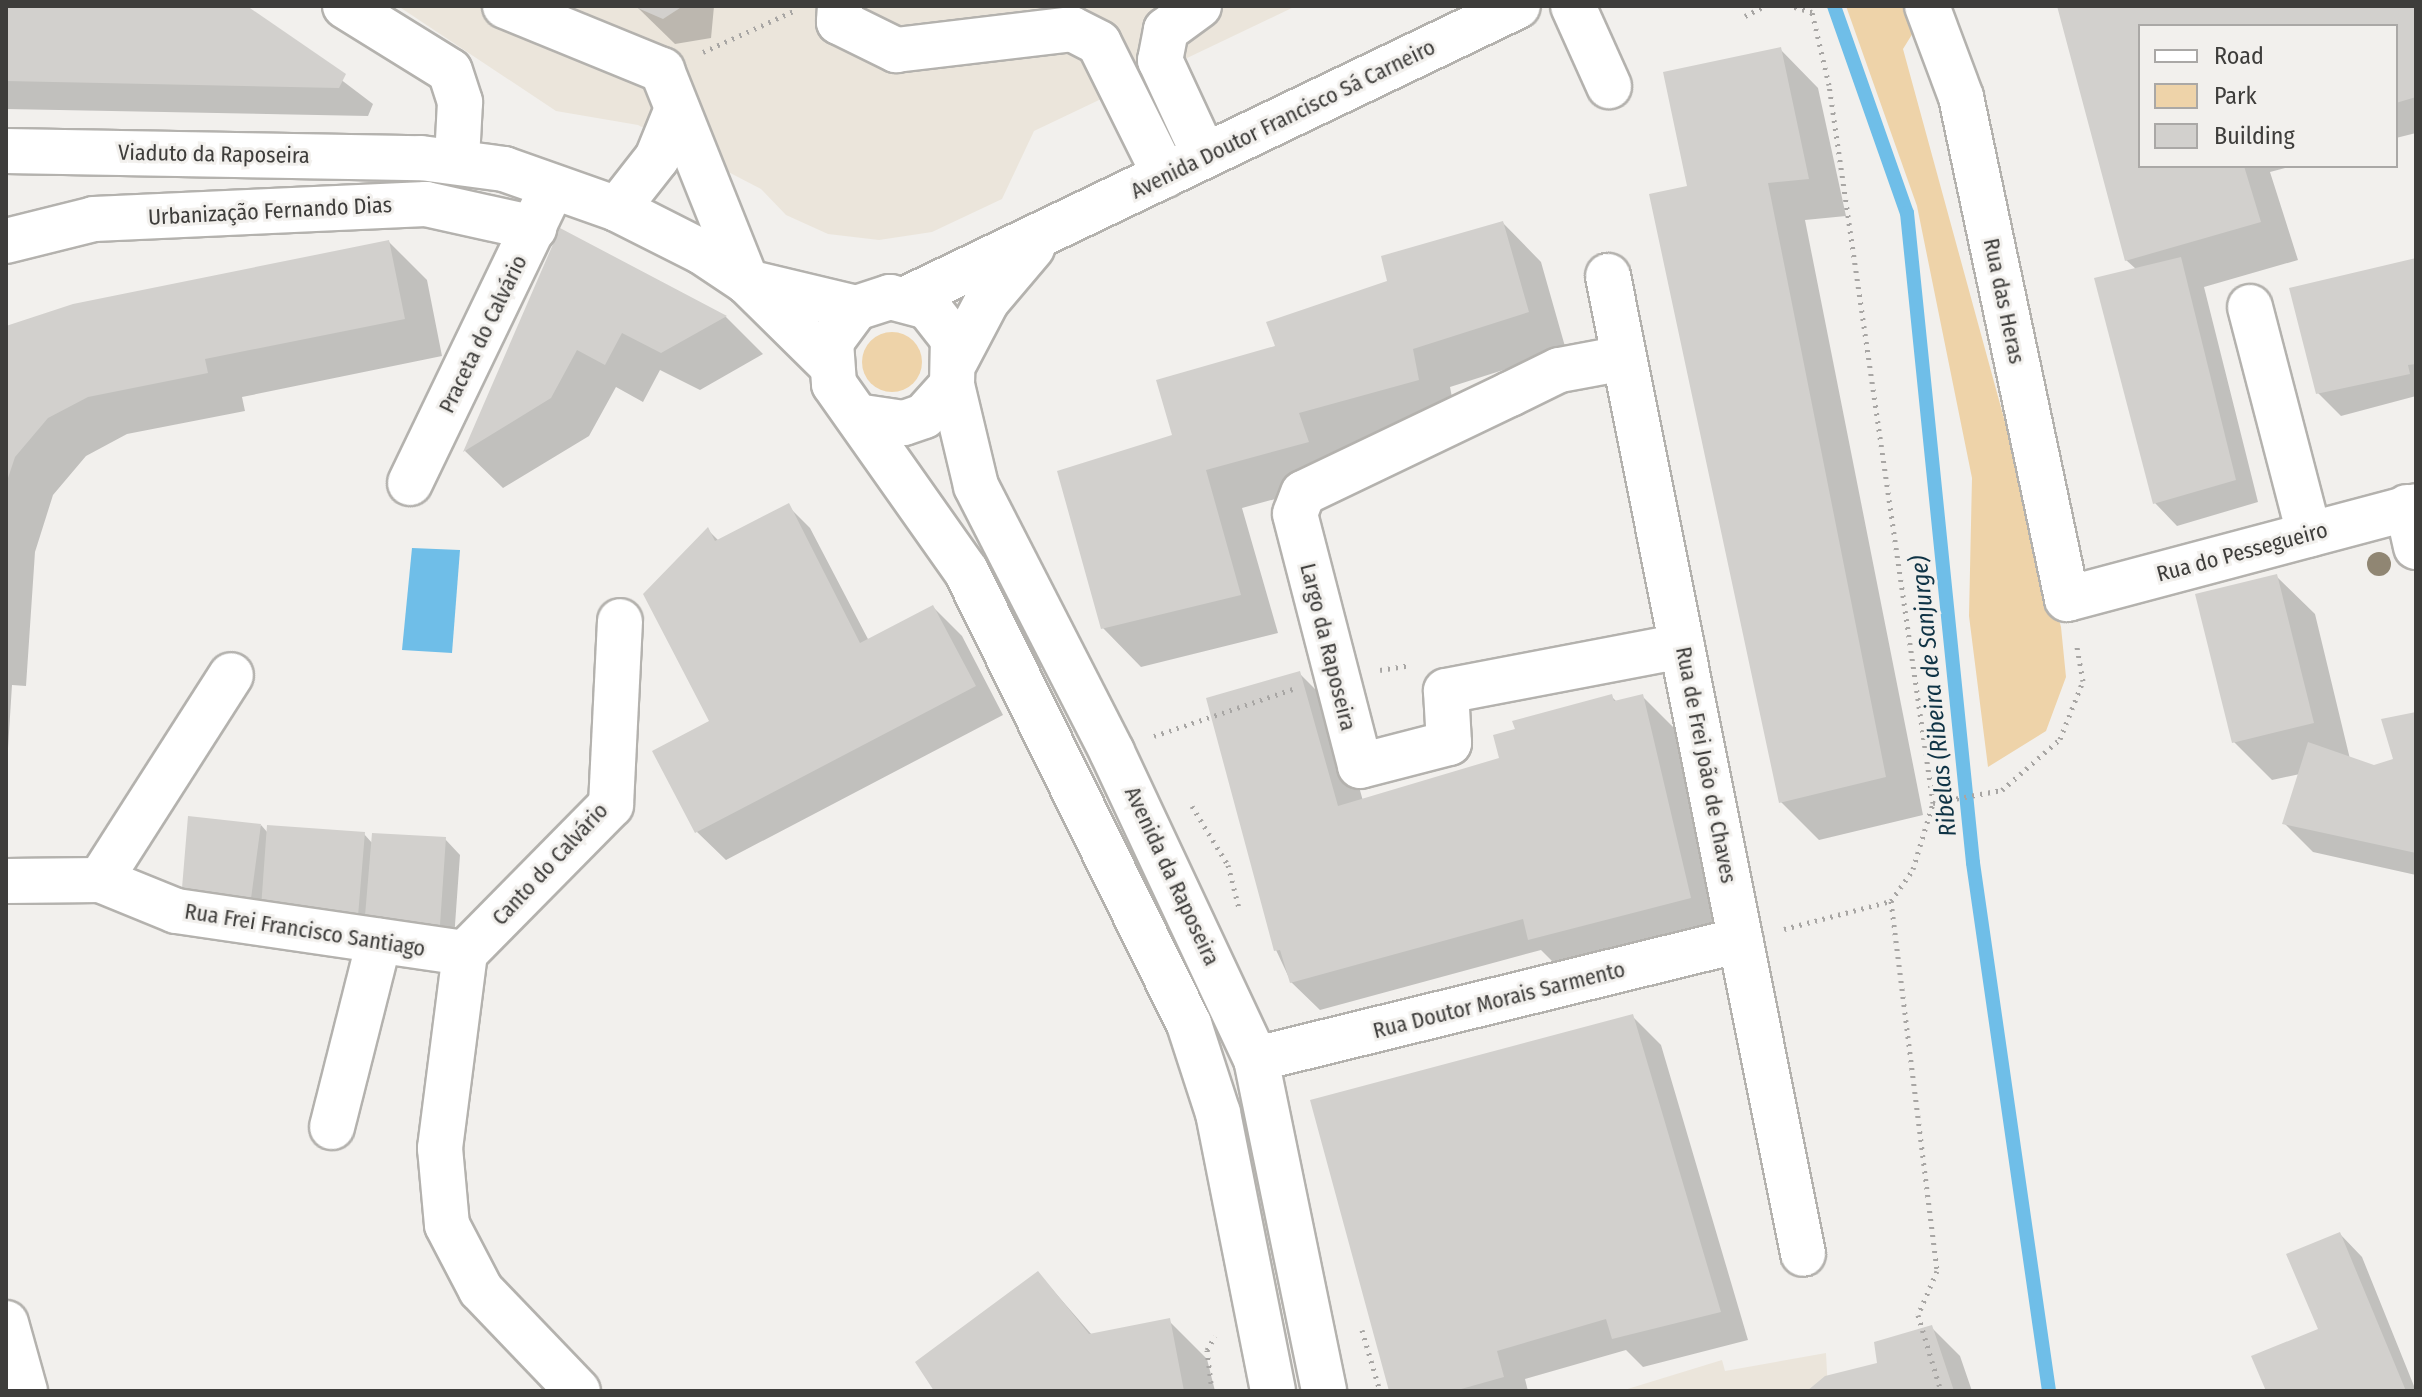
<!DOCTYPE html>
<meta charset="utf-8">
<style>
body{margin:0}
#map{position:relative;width:2422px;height:1397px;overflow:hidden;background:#f2f0ed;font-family:"Fira Sans Condensed",sans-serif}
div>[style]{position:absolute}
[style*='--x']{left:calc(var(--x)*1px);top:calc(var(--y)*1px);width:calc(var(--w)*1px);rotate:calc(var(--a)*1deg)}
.built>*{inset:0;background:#ebe5db}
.green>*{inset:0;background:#eed3a9}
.round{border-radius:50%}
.water>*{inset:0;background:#6fbee8}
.shadow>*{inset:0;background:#0003}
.stream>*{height:14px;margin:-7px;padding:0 7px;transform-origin:7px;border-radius:7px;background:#6fbee8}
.building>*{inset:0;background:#d2d0cd}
.path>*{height:5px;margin-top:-2.5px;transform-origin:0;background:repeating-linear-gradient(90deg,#a8a6a4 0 2px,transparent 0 8px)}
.roads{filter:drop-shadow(2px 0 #b4b2ae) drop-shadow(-2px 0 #b4b2ae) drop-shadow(0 2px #b4b2ae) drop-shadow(0 -2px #b4b2ae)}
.minor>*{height:44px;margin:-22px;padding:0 22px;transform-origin:22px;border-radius:22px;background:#fff}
.major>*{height:44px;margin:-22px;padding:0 22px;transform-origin:22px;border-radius:22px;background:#fff}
.trees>*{width:24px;height:24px;margin:-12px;border-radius:50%;background:#908673}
span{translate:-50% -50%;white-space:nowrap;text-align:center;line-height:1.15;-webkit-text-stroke:6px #f2f0ed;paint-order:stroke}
.street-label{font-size:22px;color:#3e3d3b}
.water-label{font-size:24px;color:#0f3345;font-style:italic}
.frame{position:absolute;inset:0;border:8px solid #3e3d3b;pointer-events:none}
.legend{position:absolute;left:2138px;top:24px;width:260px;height:144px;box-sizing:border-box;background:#f2f0ed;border:2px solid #aaa8a6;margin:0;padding:10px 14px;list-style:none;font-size:24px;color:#3e3d3b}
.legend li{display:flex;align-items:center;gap:16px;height:40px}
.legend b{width:40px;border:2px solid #aaa8a6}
</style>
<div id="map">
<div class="built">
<i style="clip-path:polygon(398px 6px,1296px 6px,1034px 131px,1002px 199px,932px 232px,879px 240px,828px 234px,786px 215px,761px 189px,638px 125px,556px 111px)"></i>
<i style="clip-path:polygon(1826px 1353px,1828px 1391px,1621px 1391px,1722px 1360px,1725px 1371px)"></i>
</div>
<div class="green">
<i style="clip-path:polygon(1846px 6px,1909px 6px,1916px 28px,1903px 49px,2061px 627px,2066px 677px,2046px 731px,1988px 767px,1969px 616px,1972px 478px,1917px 206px)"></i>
<i class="round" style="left:862px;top:332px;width:60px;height:60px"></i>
</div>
<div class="water">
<i style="clip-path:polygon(412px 548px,460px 550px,452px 653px,402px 650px)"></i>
</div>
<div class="shadow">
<i style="clip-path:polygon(6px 6px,244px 6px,373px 104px,368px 116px,6px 109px)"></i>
<i style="clip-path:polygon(636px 6px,714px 6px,711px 38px,675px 44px)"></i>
<i style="clip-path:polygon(2059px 6px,2416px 6px,2416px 133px,2396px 138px,2396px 26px,2140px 26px,2140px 166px,2293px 166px,2270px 172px,2298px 260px,2204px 287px,2258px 502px,2177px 526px,2155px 503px,2136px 269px,2126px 260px)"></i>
<i style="clip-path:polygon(1780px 49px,1818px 88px,1846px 216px,1805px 220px,1923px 815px,1819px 840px,1781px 802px,1690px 188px)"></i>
<i style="clip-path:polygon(1503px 223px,1541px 262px,1566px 350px,1450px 387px,1456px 418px,1336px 451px,1345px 480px,1242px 508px,1278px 633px,1141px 667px,1103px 628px,1174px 437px,1278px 348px)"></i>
<i style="clip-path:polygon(561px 231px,726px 317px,763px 354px,700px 390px,660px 370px,643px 402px,616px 387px,589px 436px,503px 488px,465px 451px)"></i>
<i style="clip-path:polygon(389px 242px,427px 280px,442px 356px,242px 397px,245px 411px,127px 434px,86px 456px,53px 495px,35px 552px,26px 686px,12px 685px,6px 780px,6px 332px)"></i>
<i style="clip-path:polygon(2416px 261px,2416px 396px,2341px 416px,2318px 393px)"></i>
<i style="clip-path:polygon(788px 506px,810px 528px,869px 641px,933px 607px,962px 636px,1003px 715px,726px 860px,697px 832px,712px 722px,708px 530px,719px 541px)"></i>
<i style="clip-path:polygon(2276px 576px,2315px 614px,2350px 759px,2374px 767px,2396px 760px,2416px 714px,2416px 875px,2313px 852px,2284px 823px,2300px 774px,2272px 780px,2234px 742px)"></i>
<i style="clip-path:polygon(1299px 673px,1338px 712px,1363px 801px,1501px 759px,1611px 696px,1618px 703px,1643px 697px,1681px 735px,1719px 926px,1558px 967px,1541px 950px,1320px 1010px,1291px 982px,1276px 950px)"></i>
<i style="clip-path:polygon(261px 825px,268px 833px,364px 834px,373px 844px,445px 839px,460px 855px,454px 939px,198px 915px)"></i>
<i style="clip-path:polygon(1632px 1016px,1661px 1045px,1748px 1340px,1643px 1367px,1626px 1350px,1525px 1379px,1528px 1391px,1391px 1391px)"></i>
<i style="clip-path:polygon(2340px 1234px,2362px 1257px,2416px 1391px,2268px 1391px,2320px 1330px)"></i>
<i style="clip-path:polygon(1038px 1273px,1092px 1335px,1169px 1321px,1207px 1359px,1215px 1391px,936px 1391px)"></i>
<i style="clip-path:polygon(1931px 1327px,1960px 1356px,1972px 1391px,1810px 1391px,1880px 1365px)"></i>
</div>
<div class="stream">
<i style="--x:1834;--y:6;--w:219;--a:70.6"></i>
<i style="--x:1907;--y:213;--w:653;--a:84.2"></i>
<i style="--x:1973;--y:863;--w:533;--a:81.81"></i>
</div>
<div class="building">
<i style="clip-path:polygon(6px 6px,247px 6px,346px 74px,339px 88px,6px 81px)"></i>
<i style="clip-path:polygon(633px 6px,683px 6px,663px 19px)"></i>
<i style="clip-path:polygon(2057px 6px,2416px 6px,2416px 97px,2396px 103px,2396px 26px,2140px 26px,2140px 166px,2244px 166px,2261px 222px,2125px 261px)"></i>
<i style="clip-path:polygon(1781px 47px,1809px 179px,1768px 183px,1886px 777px,1779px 803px,1649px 194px,1687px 186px,1663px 72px)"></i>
<i style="clip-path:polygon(1503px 221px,1529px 312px,1413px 349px,1419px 380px,1299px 413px,1309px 442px,1206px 470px,1241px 595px,1101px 629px,1057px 471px,1172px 435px,1156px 380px,1275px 346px,1266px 322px,1387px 281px,1381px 256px)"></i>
<i style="clip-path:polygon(560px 228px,727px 316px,661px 353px,622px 333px,605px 365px,577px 350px,551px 398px,463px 452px)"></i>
<i style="clip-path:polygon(389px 240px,405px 319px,205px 359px,208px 373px,88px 397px,48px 418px,15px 457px,6px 484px,6px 326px,73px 304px)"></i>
<i style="clip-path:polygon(2181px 257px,2236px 480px,2153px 504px,2094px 278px)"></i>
<i style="clip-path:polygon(2416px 258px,2416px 364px,2408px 365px,2410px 374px,2316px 394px,2289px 288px)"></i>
<i style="clip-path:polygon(789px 503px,860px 643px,933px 605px,976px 686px,695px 833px,652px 751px,709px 721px,643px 594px,708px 527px,715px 541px)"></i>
<i style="clip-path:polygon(2277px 574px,2314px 723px,2232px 743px,2195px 594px)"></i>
<i style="clip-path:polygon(1300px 671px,1338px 806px,1499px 758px,1493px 735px,1515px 729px,1512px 721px,1612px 694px,1614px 701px,1643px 694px,1691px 898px,1528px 940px,1523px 919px,1290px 983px,1280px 950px,1274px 951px,1206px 698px)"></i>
<i style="clip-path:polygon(2416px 712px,2416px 853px,2282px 824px,2308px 742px,2374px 765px,2393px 759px,2381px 719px)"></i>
<i style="clip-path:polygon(188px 816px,261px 824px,250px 906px,181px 900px)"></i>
<i style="clip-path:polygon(267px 825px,365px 832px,358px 916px,261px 908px)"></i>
<i style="clip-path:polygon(372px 833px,446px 837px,440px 925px,365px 916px)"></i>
<i style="clip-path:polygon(1633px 1014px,1721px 1312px,1612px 1339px,1606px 1319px,1497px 1351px,1504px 1377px,1454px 1391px,1389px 1391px,1310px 1100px)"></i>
<i style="clip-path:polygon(2340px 1232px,2406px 1391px,2266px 1391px,2251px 1356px,2318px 1329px,2286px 1254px)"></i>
<i style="clip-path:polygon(1038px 1271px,1089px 1334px,1170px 1318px,1184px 1391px,934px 1391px,915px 1362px)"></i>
<i style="clip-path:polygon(1932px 1325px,1954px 1391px,1807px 1391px,1825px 1376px,1877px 1363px,1874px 1342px)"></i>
</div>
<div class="path">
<i style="--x:1745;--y:16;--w:22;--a:-27"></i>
<i style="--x:703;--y:52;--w:102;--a:-24.3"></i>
<i style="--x:1380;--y:670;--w:30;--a:-9"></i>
<i style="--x:1154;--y:736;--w:147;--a:-18.7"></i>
<i style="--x:1933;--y:803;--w:70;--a:-10.7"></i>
<i style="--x:2002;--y:790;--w:77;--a:-41.3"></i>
<i style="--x:2060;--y:739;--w:62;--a:-68.4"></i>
<i style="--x:2083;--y:681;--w:39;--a:-100"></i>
<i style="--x:1192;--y:806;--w:69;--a:58.6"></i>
<i style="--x:1228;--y:865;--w:44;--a:75.7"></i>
<i style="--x:1891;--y:901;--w:373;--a:82.9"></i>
<i style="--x:1937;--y:1271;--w:48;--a:113.4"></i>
<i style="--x:1918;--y:1315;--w:79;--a:73.2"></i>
<i style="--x:1784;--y:929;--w:111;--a:-14.7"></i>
<i style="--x:1891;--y:901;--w:39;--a:-55"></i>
<i style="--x:1913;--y:869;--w:69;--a:-73.1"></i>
<i style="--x:1933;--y:803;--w:725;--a:-98.24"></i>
<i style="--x:1829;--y:85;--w:75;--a:-103.1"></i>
<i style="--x:1812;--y:12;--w:22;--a:-164"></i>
<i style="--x:1362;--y:1330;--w:64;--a:73.6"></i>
<i style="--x:1212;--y:1391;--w:41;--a:-97"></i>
<i style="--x:1207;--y:1350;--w:16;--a:-60"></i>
</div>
<div class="roads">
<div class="minor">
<i style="--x:345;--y:6;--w:123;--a:31.8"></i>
<i style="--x:450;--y:71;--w:33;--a:72"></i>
<i style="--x:460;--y:102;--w:58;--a:93"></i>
<i style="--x:505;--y:6;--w:170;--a:22.2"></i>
<i style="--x:662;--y:70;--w:228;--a:68.2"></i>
<i style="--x:840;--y:6;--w:16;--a:94"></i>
<i style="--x:839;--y:22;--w:64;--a:26.2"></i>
<i style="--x:896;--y:50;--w:177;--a:-6.8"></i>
<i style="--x:1072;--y:29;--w:30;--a:27"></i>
<i style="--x:1099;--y:43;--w:148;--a:63.6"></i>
<i style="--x:1199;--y:6;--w:41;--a:144"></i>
<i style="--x:1166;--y:30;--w:31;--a:101"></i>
<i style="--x:1160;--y:60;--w:105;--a:65.1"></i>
<i style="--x:1573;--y:6;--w:88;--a:65.8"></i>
<i style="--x:1927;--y:6;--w:97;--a:69.5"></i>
<i style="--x:1961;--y:97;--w:513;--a:78.08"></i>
<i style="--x:2067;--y:599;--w:361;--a:-14.9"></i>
<i style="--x:6;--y:151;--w:415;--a:1"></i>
<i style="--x:421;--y:158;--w:84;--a:7.5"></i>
<i style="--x:504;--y:169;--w:120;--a:19.5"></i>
<i style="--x:617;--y:209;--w:95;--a:26.8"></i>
<i style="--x:702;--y:252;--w:54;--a:33.7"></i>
<i style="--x:747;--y:282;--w:115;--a:44.6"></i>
<i style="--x:617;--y:209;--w:65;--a:-51.9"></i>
<i style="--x:657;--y:158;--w:53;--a:-67.8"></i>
<i style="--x:6;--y:241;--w:91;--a:-14"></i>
<i style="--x:94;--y:219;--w:332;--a:-2.6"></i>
<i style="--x:426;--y:204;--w:111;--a:12.5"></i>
<i style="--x:1608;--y:276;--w:997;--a:78.72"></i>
<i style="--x:747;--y:282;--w:112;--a:13.4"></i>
<i style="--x:2250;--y:307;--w:235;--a:75.4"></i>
<i style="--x:1624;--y:358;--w:66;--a:169.5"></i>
<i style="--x:1559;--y:370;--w:55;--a:153.9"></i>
<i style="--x:1510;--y:394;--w:229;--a:154.4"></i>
<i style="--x:1303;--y:493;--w:22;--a:111"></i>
<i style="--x:1295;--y:514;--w:260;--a:75.5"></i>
<i style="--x:1360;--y:766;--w:92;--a:-14.5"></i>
<i style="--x:1449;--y:743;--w:52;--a:-93.3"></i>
<i style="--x:1446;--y:691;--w:240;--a:-10.8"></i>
<i style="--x:410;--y:483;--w:313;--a:-64.3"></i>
<i style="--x:2407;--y:507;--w:41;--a:77.3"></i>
<i style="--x:100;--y:880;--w:243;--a:-57.4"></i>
<i style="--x:6;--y:881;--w:94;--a:-0.6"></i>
<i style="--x:100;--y:880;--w:82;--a:22.2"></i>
<i style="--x:176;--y:911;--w:292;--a:8.3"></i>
<i style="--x:465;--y:953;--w:197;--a:97.3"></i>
<i style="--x:440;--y:1148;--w:77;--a:84.8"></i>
<i style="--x:447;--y:1225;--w:73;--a:62.4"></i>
<i style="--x:481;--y:1290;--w:140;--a:46.2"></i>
<i style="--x:465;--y:953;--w:208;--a:-45.4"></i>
<i style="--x:611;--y:805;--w:184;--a:-87.2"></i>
<i style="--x:1256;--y:1059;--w:499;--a:-13.8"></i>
<i style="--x:332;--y:1127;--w:192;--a:-75.8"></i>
<i style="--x:6;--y:1323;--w:71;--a:74.4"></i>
</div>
<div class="major">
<i style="--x:908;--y:298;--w:676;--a:-25.58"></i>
<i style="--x:956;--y:360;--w:67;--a:-62.3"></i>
<i style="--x:987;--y:301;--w:70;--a:-49.7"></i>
<i style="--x:952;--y:385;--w:104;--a:76.6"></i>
<i style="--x:976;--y:486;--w:299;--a:62.9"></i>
<i style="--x:1112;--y:752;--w:339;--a:64.9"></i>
<i style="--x:1256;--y:1059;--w:339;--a:78.4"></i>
<i style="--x:863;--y:417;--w:41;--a:8.3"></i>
<i style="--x:904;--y:423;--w:21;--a:-19"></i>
<i style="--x:924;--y:416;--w:42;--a:-47.9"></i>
<i style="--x:952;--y:385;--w:46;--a:-88.8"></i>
<i style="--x:953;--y:339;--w:41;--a:-128"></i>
<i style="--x:928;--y:307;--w:39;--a:-165"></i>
<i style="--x:890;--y:297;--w:36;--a:162"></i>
<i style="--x:856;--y:308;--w:42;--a:126.3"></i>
<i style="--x:831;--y:342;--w:42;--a:85.9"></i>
<i style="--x:834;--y:384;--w:229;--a:54.8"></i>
<i style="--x:966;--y:571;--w:505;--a:63.79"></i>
<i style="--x:1189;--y:1024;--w:94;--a:72"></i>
<i style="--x:1218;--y:1113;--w:283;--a:78.8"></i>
</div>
</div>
<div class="trees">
<i style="left:2379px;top:564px"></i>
</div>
<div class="street-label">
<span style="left:1283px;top:119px;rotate:-26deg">Avenida Doutor Francisco Sá Carneiro</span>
<span style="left:214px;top:154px;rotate:1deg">Viaduto da Raposeira</span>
<span style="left:270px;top:211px;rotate:-3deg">Urbanização Fernando Dias</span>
<span style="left:2004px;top:301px;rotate:78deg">Rua das Heras</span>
<span style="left:483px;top:334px;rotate:-64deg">Praceta do Calvário</span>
<span style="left:2242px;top:552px;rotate:-15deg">Rua do Pessegueiro</span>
<span style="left:1328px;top:647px;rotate:76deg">Largo da Raposeira</span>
<span style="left:1706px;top:765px;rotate:79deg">Rua de Frei João de Chaves</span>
<span style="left:550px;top:864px;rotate:-47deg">Canto do Calvário</span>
<span style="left:1172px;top:876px;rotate:65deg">Avenida da Raposeira</span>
<span style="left:305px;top:930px;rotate:9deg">Rua Frei Francisco Santiago</span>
<span style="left:1499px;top:1000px;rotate:-14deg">Rua Doutor Morais Sarmento</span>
</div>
<div class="water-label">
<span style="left:1934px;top:696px;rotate:-96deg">Ribelas (Ribeira de Sanjurge)</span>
</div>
<div class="frame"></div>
<ul class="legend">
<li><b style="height:10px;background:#fff"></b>Road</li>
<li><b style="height:22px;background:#eed3a9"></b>Park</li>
<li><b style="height:22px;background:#d2d0cd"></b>Building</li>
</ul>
</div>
